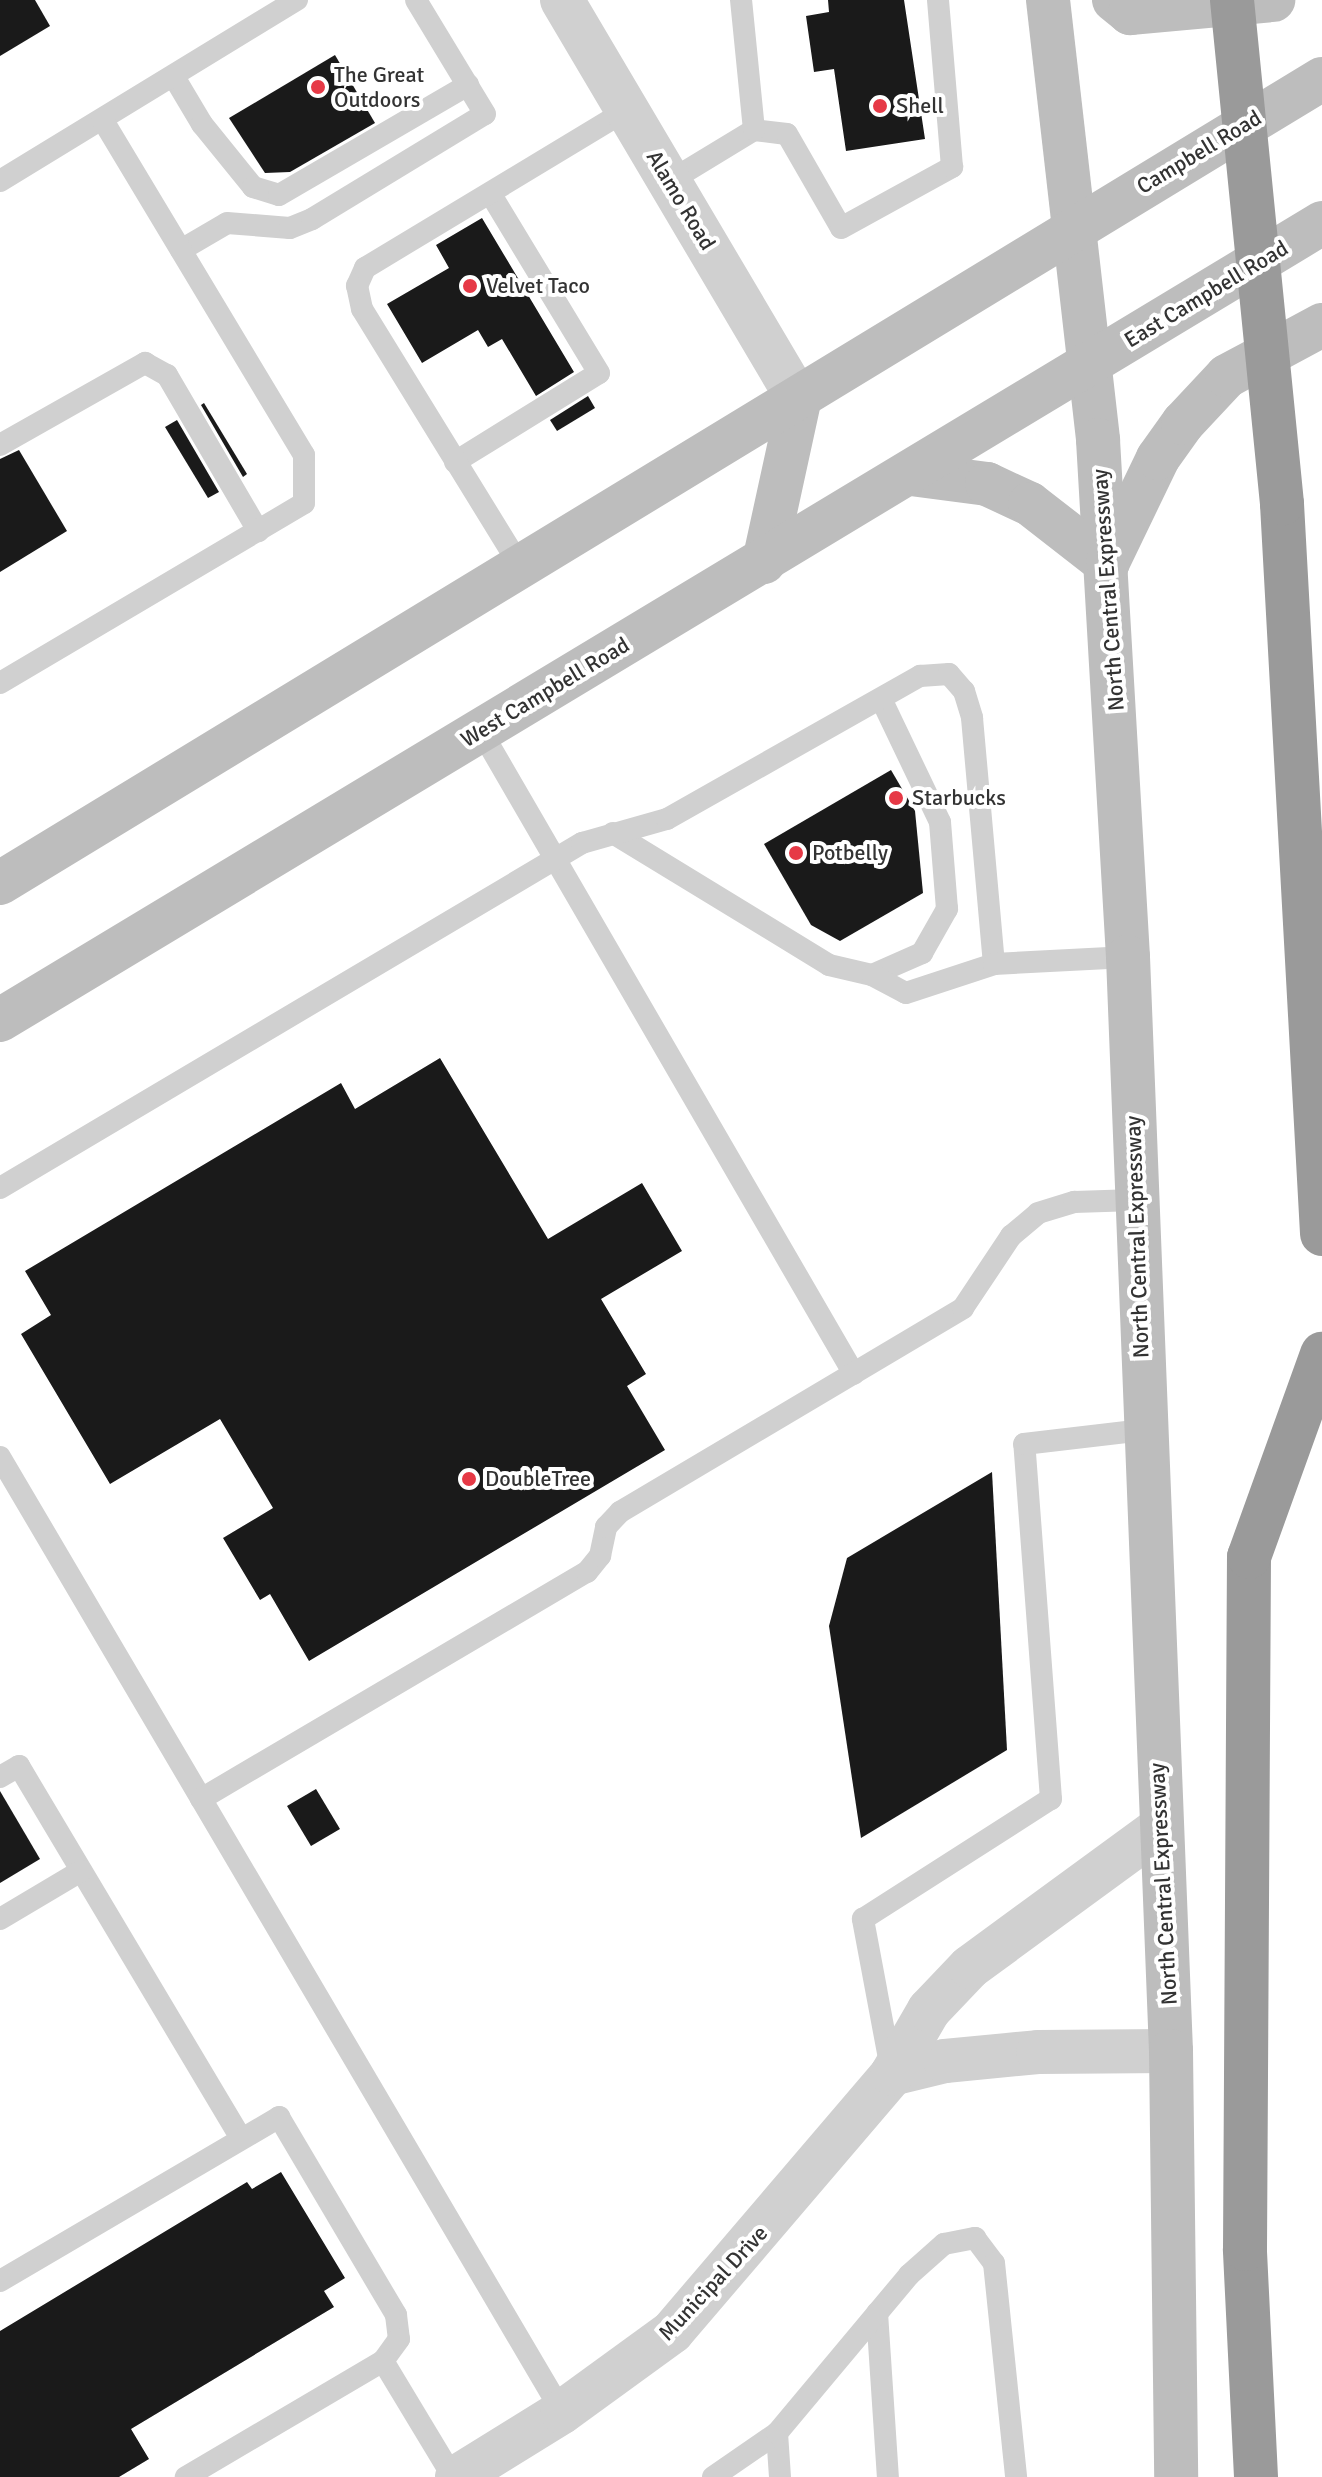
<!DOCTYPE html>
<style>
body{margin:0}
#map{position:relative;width:1322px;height:2477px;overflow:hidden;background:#fff;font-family:Signika,sans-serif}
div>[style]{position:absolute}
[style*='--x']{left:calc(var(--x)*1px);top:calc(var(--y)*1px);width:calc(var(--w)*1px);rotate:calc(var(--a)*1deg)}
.building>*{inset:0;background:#1a1a1a}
.service>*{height:22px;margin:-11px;padding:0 11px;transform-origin:11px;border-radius:11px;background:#d0d0d0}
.minor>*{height:44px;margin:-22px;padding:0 22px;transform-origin:22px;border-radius:22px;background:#d0d0d0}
.tertiary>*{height:44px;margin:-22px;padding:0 22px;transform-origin:22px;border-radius:22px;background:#d0d0d0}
.secondary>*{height:44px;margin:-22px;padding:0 22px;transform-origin:22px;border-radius:22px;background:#bdbdbd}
.motorway>*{height:44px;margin:-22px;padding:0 22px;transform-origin:22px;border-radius:22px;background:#9a9a9a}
.motorway-bridge>*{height:44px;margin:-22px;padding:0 22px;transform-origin:22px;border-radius:22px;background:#9a9a9a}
.dots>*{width:22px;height:22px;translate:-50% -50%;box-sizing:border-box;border:4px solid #fff;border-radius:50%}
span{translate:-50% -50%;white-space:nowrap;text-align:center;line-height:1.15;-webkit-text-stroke:8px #fff;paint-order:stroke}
.poi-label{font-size:22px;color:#333}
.left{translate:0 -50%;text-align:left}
.street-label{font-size:22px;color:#333}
</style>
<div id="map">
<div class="building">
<i style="clip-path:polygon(0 0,35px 0,50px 26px,0 56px)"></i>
<i style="clip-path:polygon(828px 0,904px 0,925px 139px,846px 151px,834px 69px,814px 72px,806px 16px,829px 12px)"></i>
<i style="clip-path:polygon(335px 55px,375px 123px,290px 172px,265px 173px,229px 118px)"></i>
<i style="clip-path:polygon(482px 218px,574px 372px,536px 396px,502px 339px,488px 347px,478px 330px,422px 363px,387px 304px,449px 268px,436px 245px)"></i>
<i style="clip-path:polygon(588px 396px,595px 408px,557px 431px,550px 420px)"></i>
<i style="clip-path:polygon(204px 403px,247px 474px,243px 477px,201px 405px)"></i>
<i style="clip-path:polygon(177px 420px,219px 492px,208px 498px,165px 427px)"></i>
<i style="clip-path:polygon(19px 450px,67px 531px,0 572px,0 459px)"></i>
<i style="clip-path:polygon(891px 770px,915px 811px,923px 893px,840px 941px,811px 925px,764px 844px)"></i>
<i style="clip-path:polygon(440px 1058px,548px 1239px,642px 1183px,682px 1251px,601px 1299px,646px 1374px,627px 1386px,665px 1450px,309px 1661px,270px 1594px,260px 1600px,223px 1538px,273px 1508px,220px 1419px,110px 1484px,21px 1334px,51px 1315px,25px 1271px,341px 1083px,355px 1109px)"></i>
<i style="clip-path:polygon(992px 1472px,1007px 1750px,861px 1838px,829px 1626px,847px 1558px)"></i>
<i style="clip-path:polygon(316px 1789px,340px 1829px,311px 1846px,287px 1806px)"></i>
<i style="clip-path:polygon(0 1791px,40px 1859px,0 1883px)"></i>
<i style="clip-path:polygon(281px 2172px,345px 2278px,324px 2291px,334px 2307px,131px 2429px,149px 2459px,119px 2477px,0 2477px,0 2331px,247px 2182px,252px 2189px)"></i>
</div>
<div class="service">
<i style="--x:174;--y:77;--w:55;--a:59.2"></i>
<i style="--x:202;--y:124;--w:81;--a:51"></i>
<i style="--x:253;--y:187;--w:27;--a:17"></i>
<i style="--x:279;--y:195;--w:219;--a:-30.2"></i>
<i style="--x:754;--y:130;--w:33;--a:7"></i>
<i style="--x:787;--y:134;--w:108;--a:60.1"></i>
<i style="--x:841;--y:228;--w:127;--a:-28.8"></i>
<i style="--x:952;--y:167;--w:168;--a:-94.8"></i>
<i style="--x:0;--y:181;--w:348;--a:-31.4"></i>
<i style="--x:670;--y:181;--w:98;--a:-31.3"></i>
<i style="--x:754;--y:130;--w:131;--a:-95.7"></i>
<i style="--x:181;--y:250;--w:53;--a:-30.4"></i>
<i style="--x:227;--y:223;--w:63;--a:4.5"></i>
<i style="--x:290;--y:228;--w:24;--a:-22"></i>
<i style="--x:312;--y:219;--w:202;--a:-31.3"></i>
<i style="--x:485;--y:114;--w:133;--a:-121.2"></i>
<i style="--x:0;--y:445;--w:167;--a:-29.5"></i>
<i style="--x:145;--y:363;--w:25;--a:29"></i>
<i style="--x:167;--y:375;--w:181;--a:59.7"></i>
<i style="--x:455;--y:462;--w:169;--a:-31.7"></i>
<i style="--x:599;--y:373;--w:210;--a:-121.2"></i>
<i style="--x:522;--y:569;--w:305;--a:-121.6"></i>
<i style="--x:362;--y:309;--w:24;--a:-102"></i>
<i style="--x:357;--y:286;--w:20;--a:-66"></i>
<i style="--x:365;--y:268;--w:306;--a:-31.1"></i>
<i style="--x:0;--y:683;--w:353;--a:-30.6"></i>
<i style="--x:304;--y:503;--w:48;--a:-90"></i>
<i style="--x:304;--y:455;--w:391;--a:-121"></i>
<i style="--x:481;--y:731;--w:743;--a:59.88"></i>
<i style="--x:613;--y:833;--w:253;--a:31.4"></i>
<i style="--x:829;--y:965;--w:44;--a:13.1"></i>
<i style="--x:872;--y:975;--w:55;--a:-23.7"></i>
<i style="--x:922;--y:953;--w:51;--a:-60.4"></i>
<i style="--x:947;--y:909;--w:87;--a:-94.6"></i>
<i style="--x:940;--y:822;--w:136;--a:-115.6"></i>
<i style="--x:872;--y:975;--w:38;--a:28"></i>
<i style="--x:906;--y:993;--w:93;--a:-18.2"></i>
<i style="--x:0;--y:1188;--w:677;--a:-30.66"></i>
<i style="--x:582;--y:843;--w:88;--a:-15.8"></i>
<i style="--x:667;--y:819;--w:291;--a:-29.5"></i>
<i style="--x:920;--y:676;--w:29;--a:-4"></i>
<i style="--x:949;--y:674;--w:23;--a:49"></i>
<i style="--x:964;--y:691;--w:28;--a:73"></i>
<i style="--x:972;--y:718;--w:247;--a:84.9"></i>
<i style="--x:994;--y:964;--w:134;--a:-3"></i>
<i style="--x:0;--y:1457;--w:1108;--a:59.52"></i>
<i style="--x:0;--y:1777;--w:22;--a:-30"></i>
<i style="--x:19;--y:1766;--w:433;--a:59.2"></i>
<i style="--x:201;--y:1799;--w:448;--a:-30.5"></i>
<i style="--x:587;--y:1572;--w:21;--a:-51"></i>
<i style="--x:600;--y:1556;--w:30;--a:-78"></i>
<i style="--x:606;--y:1527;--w:21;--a:-47"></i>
<i style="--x:620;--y:1512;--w:399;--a:-30.7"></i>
<i style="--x:963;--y:1308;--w:87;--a:-56.3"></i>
<i style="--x:1011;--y:1236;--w:35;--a:-40"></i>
<i style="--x:1038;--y:1213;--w:38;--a:-17"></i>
<i style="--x:1074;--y:1202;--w:62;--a:-1.8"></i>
<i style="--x:0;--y:1919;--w:94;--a:-30.7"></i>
<i style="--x:891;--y:2069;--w:153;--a:-100.6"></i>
<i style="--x:863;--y:1919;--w:223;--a:-32.6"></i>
<i style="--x:1051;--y:1799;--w:356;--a:-94.3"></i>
<i style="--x:1024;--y:1444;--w:120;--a:-6.7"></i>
<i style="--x:0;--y:2281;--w:324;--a:-30.4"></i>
<i style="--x:279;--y:2117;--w:230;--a:59.4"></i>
<i style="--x:396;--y:2315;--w:24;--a:83"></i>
<i style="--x:399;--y:2339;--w:27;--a:126"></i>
<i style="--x:383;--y:2361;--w:229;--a:149.5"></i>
<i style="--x:877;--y:2313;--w:164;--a:86.2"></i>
<i style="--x:383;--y:2361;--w:135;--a:58.9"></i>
<i style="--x:777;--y:2433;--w:44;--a:86.1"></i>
<i style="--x:713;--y:2477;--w:78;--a:-34.5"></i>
<i style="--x:777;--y:2433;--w:206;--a:-50.1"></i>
<i style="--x:909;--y:2275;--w:47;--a:-41.5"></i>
<i style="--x:944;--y:2244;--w:32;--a:-11"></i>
<i style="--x:975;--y:2238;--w:31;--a:53"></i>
<i style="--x:994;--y:2263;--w:215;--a:84.1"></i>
</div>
<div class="minor">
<i style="--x:562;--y:0;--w:466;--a:59.4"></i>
</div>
<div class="tertiary">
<i style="--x:892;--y:2074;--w:55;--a:-13.8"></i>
<i style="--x:945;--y:2061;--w:93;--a:-5.5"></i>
<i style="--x:1038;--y:2052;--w:133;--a:-0.4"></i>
<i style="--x:457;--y:2477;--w:123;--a:-31.8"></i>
<i style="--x:562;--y:2412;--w:136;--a:-36"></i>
<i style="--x:672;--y:2332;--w:339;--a:-49.5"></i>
<i style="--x:892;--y:2074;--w:74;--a:-60"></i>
<i style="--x:929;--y:2010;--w:59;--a:-46.4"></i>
<i style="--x:970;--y:1967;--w:235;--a:-36.2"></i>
</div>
<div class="secondary">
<i style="--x:1048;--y:0;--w:443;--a:83.5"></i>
<i style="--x:1098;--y:440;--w:518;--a:86.68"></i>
<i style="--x:1128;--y:957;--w:1095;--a:87.75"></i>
<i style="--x:1171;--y:2051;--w:426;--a:89.3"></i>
<i style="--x:1114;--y:0;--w:21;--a:39"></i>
<i style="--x:1130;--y:13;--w:144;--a:-5.2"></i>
<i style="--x:911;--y:474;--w:77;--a:7.5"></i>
<i style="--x:987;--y:484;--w:47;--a:24.9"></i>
<i style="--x:1030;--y:504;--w:98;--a:37.9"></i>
<i style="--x:764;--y:562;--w:165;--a:-77.7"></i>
<i style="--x:1108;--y:562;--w:115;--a:-64.3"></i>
<i style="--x:1158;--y:458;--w:43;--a:-54.5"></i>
<i style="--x:1183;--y:423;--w:64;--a:-46.9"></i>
<i style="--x:1227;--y:376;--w:108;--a:-28.2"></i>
<i style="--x:0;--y:883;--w:1547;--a:-31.31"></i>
<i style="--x:0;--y:1020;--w:1544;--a:-31.08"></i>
</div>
<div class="motorway">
<i style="--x:1282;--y:504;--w:731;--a:86.86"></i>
<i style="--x:1256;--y:2477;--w:228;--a:-92.8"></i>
<i style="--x:1245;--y:2249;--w:692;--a:-89.67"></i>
<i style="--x:1249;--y:1557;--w:216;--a:-70.2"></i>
</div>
<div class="motorway-bridge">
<i style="--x:1232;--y:0;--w:506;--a:84.33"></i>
</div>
<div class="dots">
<i style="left:318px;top:87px;background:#e63946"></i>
<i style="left:880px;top:106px;background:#e63946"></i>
<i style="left:470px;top:286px;background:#e63946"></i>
<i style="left:896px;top:798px;background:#e63946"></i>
<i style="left:796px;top:853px;background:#e63946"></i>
<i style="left:469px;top:1479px;background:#e63946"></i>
</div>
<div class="poi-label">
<span class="left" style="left:334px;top:87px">The Great<br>Outdoors</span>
<span class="left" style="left:896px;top:106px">Shell</span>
<span class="left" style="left:486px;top:286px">Velvet Taco</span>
<span class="left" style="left:912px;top:798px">Starbucks</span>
<span class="left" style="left:812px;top:853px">Potbelly</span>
<span class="left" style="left:485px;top:1479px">DoubleTree</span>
</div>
<div class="street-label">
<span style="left:1199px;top:152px;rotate:-31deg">Campbell Road</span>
<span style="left:681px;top:200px;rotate:59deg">Alamo Road</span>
<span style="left:1206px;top:294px;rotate:-31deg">East Campbell Road</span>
<span style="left:1108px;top:590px;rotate:-94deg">North Central Expressway</span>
<span style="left:545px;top:692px;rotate:-31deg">West Campbell Road</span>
<span style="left:1137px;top:1237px;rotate:-92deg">North Central Expressway</span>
<span style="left:1163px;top:1884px;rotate:-93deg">North Central Expressway</span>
<span style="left:713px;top:2283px;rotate:-47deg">Municipal Drive</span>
</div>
</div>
